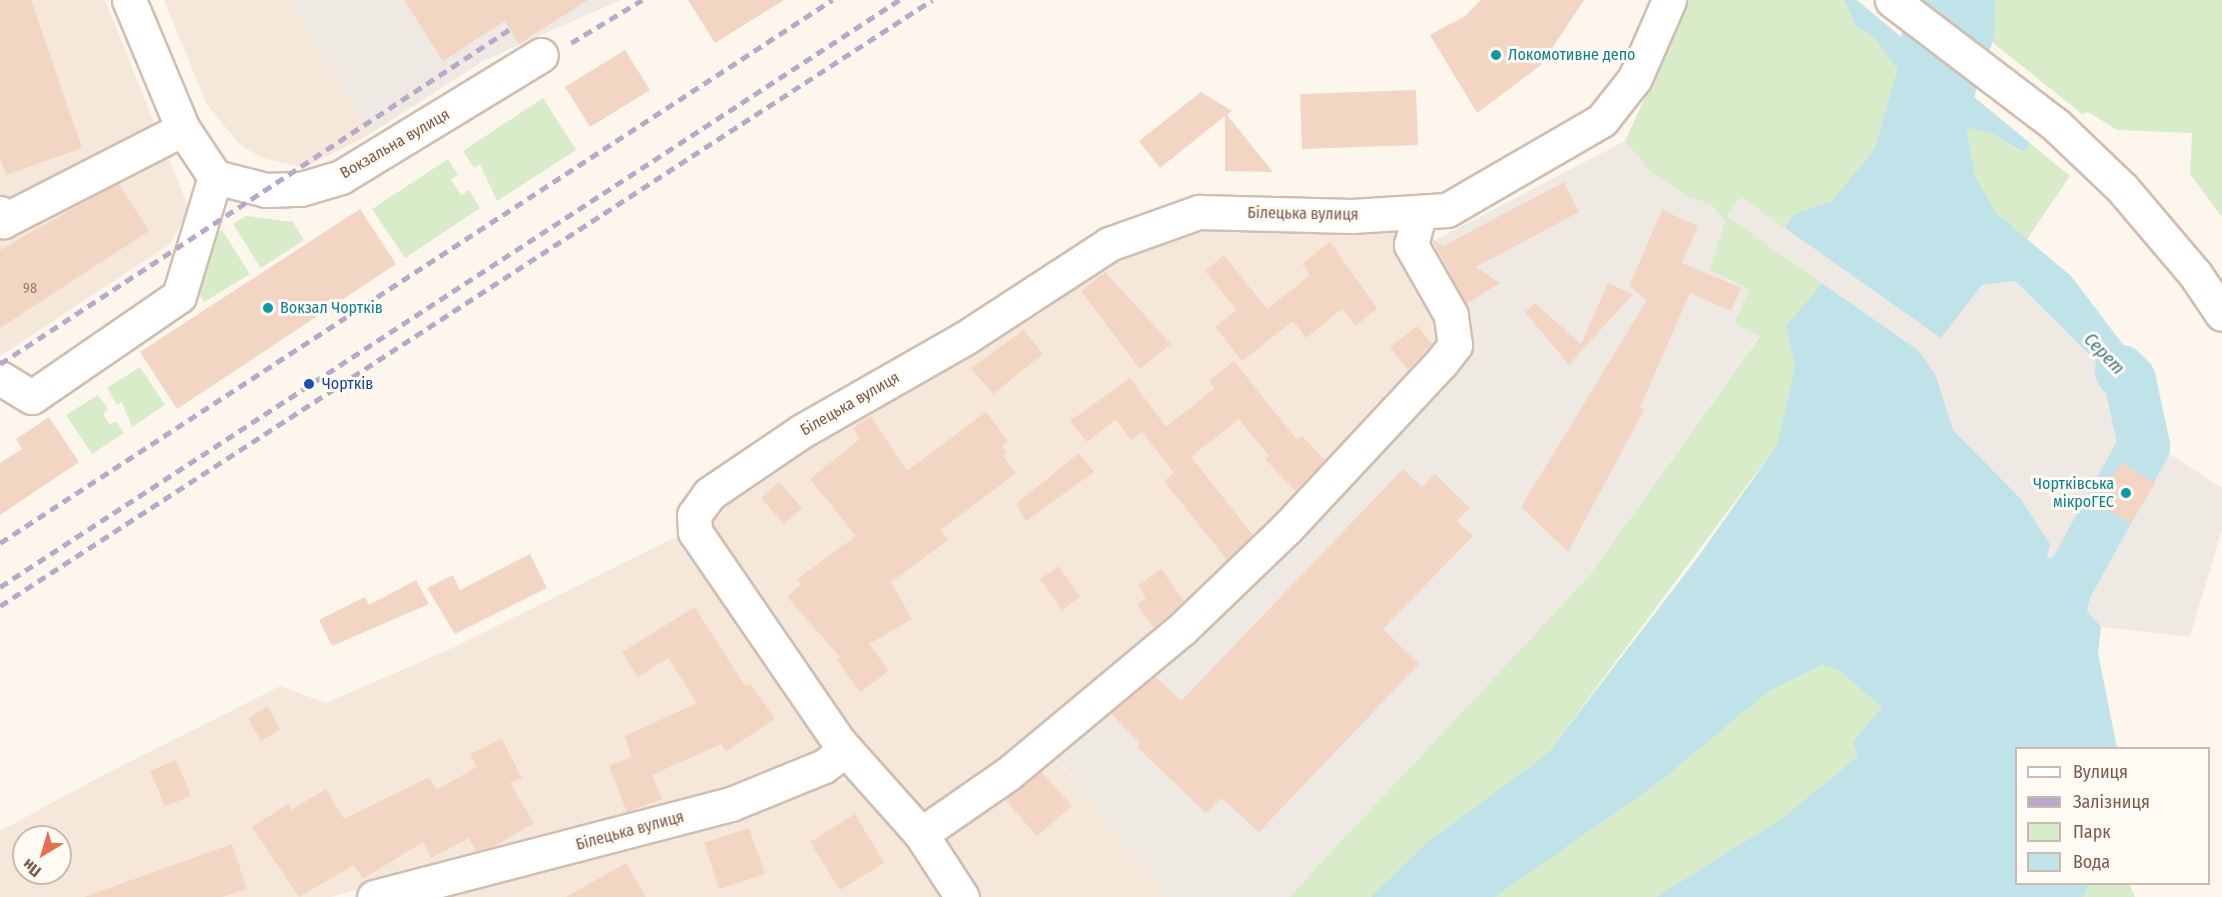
<!DOCTYPE html>
<meta charset="utf-8">
<style>
body{margin:0}
#map{position:relative;width:2222px;height:897px;overflow:hidden;background:#fdf6ec;font-family:"Fira Sans Condensed",sans-serif}
div>[style]{position:absolute}
[style*='--x']{left:calc(var(--x)*1px);top:calc(var(--y)*1px);width:calc(var(--w)*1px);rotate:calc(var(--a)*1deg)}
.residential>*{inset:0;background:#f5e8da}
.industrial>*{inset:0;background:#efe9e4}
.green>*{inset:0;background:#d8ecc9}
.water>*{inset:0;background:#bfe3e8}
.river>*{height:52px;margin:-26px;padding:0 26px;transform-origin:26px;border-radius:26px;background:#bfe3e8}
.building>*{inset:0;background:#f3d5c3}
.roads{filter:drop-shadow(2px 0 #d1beb0) drop-shadow(-2px 0 #d1beb0) drop-shadow(0 2px #d1beb0) drop-shadow(0 -2px #d1beb0)}
.minor>*{height:33px;margin:-16.5px;padding:0 16.5px;transform-origin:16.5px;border-radius:16.5px;background:#fff}
.rail>*{height:4.5px;margin-top:-2.25px;transform-origin:0;background:repeating-linear-gradient(90deg,#b9a8c9 0 9px,transparent 0 15px)}
.dots>*{width:16px;height:16px;translate:-50% -50%;box-sizing:border-box;border:3px solid #fffaf3;border-radius:50%}
span{translate:-50% -50%;white-space:nowrap;text-align:center;line-height:1.15;-webkit-text-stroke:6px #fffaf3;paint-order:stroke}
.number-label{font-size:14px;color:#987a6a}
.number-label span{-webkit-text-stroke-width:0}
.culture-label{font-size:16px;color:#0d838f}
.left{translate:0 -50%;text-align:left}
.right{translate:-100% -50%;text-align:right}
.street-label{font-size:16px;color:#7a5c4d}
.transit-label{font-size:16px;color:#164399}
.water-label{font-size:18px;color:#437c86;font-style:italic}
.legend{position:absolute;left:2015px;top:747px;width:195px;height:138px;box-sizing:border-box;background:#fffaf3;border:2px solid #cabbb1;margin:0;padding:8px 10px;list-style:none;font-size:18px;color:#7a5c4d}
.legend li{display:flex;align-items:center;gap:12px;height:30px}
.legend b{width:30px;border:2px solid #cabbb1}
.north{position:absolute;left:12px;top:825px;width:60px;height:60px;box-sizing:border-box;background:#fffaf3;border:2px solid #cabbb1;border-radius:50%;rotate:218deg;font-size:16px;font-weight:700;line-height:24px;text-align:center;color:#7a5c4d}
.north::after{content:'';display:block;margin:auto;width:21px;height:27px;background:#e76f51;clip-path:polygon(50% 0,100% 100%,50% 72%,0 100%)}
</style>
<div id="map">
<div class="residential">
<i style="clip-path:polygon(0 0,105px 0,189px 209px,170px 244px,0 356px)"></i>
<i style="clip-path:polygon(164px 0,291px 0,370px 134px,304px 168px,262px 158px,239px 144px,206px 103px)"></i>
<i style="clip-path:polygon(1200px 223px,1400px 228px,1449px 340px,1279px 523px,1038px 736px,1168px 897px,399px 897px,855px 777px,705px 529px,717px 501px,1114px 253px)"></i>
<i style="clip-path:polygon(evenodd,680px 535px,822px 739px,815px 756px,797px 769px,331px 897px,0 897px,0 831px,96px 779px,280px 686px,326px 703px,450px 649px,680px 535px,24px 837px,60px 837px,60px 873px,24px 873px,24px 837px)"></i>
</div>
<div class="industrial">
<i style="clip-path:polygon(291px 0,621px 0,485px 60px,370px 134px)"></i>
<i style="clip-path:polygon(1625px 141px,1652px 173px,1687px 196px,1712px 205px,1725px 222px,1711px 270px,1749px 289px,1734px 324px,1760px 335px,1589px 576px,1289px 897px,1168px 897px,1051px 751px,1471px 345px,1422px 255px,1433px 241px)"></i>
<i style="clip-path:polygon(1741px 197px,1982px 285px,2015px 281px,2108px 373px,2134px 431px,2222px 488px,2222px 529px,2190px 637px,2101px 627px,2086px 611px,2071px 552px,2060px 559px,2047px 557px,2050px 544px,2020px 498px,1953px 430px,1936px 376px,1869px 316px,1727px 216px)"></i>
</div>
<div class="green">
<i style="clip-path:polygon(1690px 0,1844px 0,1855px 25px,1875px 38px,1897px 68px,1875px 148px,1832px 201px,1794px 214px,1785px 228px,1741px 197px,1727px 216px,1822px 283px,1786px 326px,1795px 366px,1777px 445px,1547px 754px,1426px 843px,1371px 897px,1289px 897px,1589px 576px,1760px 336px,1734px 324px,1749px 289px,1710px 270px,1725px 222px,1712px 205px,1687px 196px,1652px 173px,1625px 141px)"></i>
<i style="clip-path:polygon(1995px 0,2222px 0,2222px 217px,2190px 174px,2192px 133px,2117px 130px,2088px 112px,2082px 114px,1992px 42px)"></i>
<i style="clip-path:polygon(543px 98px,576px 150px,497px 201px,480px 164px,474px 168px,463px 151px)"></i>
<i style="clip-path:polygon(1967px 127px,1989px 132px,2022px 152px,2030px 143px,2070px 176px,2027px 239px,1996px 213px,1975px 176px)"></i>
<i style="clip-path:polygon(448px 159px,458px 175px,451px 180px,461px 195px,469px 190px,480px 208px,405px 258px,372px 209px)"></i>
<i style="clip-path:polygon(246px 216px,293px 222px,304px 240px,261px 268px,233px 224px)"></i>
<i style="clip-path:polygon(222px 230px,250px 274px,204px 302px,196px 289px,209px 239px)"></i>
<i style="clip-path:polygon(140px 367px,165px 405px,132px 427px,122px 402px,117px 405px,107px 388px)"></i>
<i style="clip-path:polygon(98px 395px,108px 409px,103px 414px,110px 425px,116px 421px,124px 433px,92px 454px,66px 415px)"></i>
<i style="clip-path:polygon(1822px 665px,1838px 670px,1882px 707px,1853px 742px,1858px 756px,1781px 819px,1656px 897px,1495px 897px,1658px 783px,1768px 692px)"></i>
<i style="clip-path:polygon(2090px 884px,2129px 884px,2135px 897px,2083px 897px)"></i>
</div>
<div class="water">
<i style="clip-path:polygon(1844px 0,1857px 0,1901px 37px,1907px 0,1995px 0,1994px 37px,1974px 97px,2030px 143px,2023px 152px,1989px 132px,1967px 128px,1975px 176px,1996px 213px,2071px 276px,2134px 359px,2163px 417px,2164px 433px,2156px 446px,2134px 431px,2108px 373px,2015px 281px,1982px 285px,1941px 338px,1785px 228px,1794px 214px,1832px 201px,1875px 148px,1897px 69px,1875px 38px,1855px 25px)"></i>
<i style="clip-path:polygon(1822px 283px,1919px 351px,1936px 376px,1953px 430px,2020px 498px,2050px 544px,2047px 557px,2061px 559px,2079px 545px,2098px 559px,2087px 611px,2101px 627px,2098px 653px,2117px 748px,2016px 748px,2016px 884px,2090px 884px,2083px 897px,1656px 897px,1781px 819px,1858px 756px,1853px 742px,1882px 707px,1838px 670px,1822px 665px,1768px 692px,1658px 783px,1495px 897px,1371px 897px,1426px 843px,1547px 754px,1698px 557px,1777px 445px,1795px 366px,1786px 326px)"></i>
</div>
<div class="river">
<i style="--x:2034;--y:748;--w:158;--a:-79.4"></i>
<i style="--x:2063;--y:593;--w:168;--a:-61.1"></i>
<i style="--x:2144;--y:446;--w:67;--a:-102"></i>
<i style="--x:2130;--y:380;--w:13;--a:-135"></i>
</div>
<div class="building">
<i style="clip-path:polygon(0 0,31px 0,82px 148px,6px 175px,0 158px)"></i>
<i style="clip-path:polygon(404px 0,588px 0,519px 44px,505px 21px,443px 61px)"></i>
<i style="clip-path:polygon(688px 0,784px 0,715px 43px)"></i>
<i style="clip-path:polygon(1481px 0,1584px 0,1541px 65px,1477px 113px,1430px 35px,1465px 16px)"></i>
<i style="clip-path:polygon(625px 50px,650px 90px,590px 127px,565px 87px)"></i>
<i style="clip-path:polygon(1416px 90px,1418px 145px,1302px 149px,1300px 94px)"></i>
<i style="clip-path:polygon(1201px 92px,1232px 111px,1227px 115px,1273px 172px,1225px 171px,1225px 116px,1160px 168px,1139px 141px)"></i>
<i style="clip-path:polygon(1564px 182px,1579px 212px,1476px 267px,1500px 283px,1466px 304px,1432px 239px,1443px 246px)"></i>
<i style="clip-path:polygon(118px 183px,149px 231px,0 328px,0 250px)"></i>
<i style="clip-path:polygon(360px 209px,396px 264px,177px 409px,140px 352px)"></i>
<i style="clip-path:polygon(1662px 210px,1698px 226px,1682px 263px,1741px 288px,1731px 311px,1690px 293px,1640px 407px,1644px 410px,1568px 552px,1521px 507px,1647px 300px,1629px 286px)"></i>
<i style="clip-path:polygon(1330px 242px,1377px 308px,1356px 326px,1342px 309px,1306px 338px,1293px 321px,1242px 361px,1215px 327px,1237px 310px,1205px 271px,1224px 255px,1267px 309px,1310px 275px,1302px 264px)"></i>
<i style="clip-path:polygon(1105px 272px,1171px 344px,1140px 369px,1081px 291px)"></i>
<i style="clip-path:polygon(1608px 283px,1633px 294px,1569px 365px,1525px 312px,1535px 303px,1581px 344px)"></i>
<i style="clip-path:polygon(1417px 326px,1432px 344px,1408px 370px,1390px 347px)"></i>
<i style="clip-path:polygon(1024px 330px,1043px 354px,993px 394px,971px 368px)"></i>
<i style="clip-path:polygon(1234px 361px,1297px 440px,1302px 436px,1325px 460px,1295px 491px,1265px 459px,1269px 456px,1239px 419px,1191px 457px,1253px 535px,1227px 560px,1164px 481px,1174px 473px,1142px 432px,1131px 440px,1116px 419px,1087px 442px,1070px 421px,1130px 378px,1166px 427px,1215px 388px,1209px 381px)"></i>
<i style="clip-path:polygon(986px 412px,1008px 441px,1002px 446px,1007px 452px,1003px 456px,1016px 473px,941px 530px,948px 540px,891px 582px,912px 619px,869px 644px,889px 671px,860px 692px,837px 660px,840px 657px,787px 597px,801px 584px,797px 579px,856px 536px,810px 479px,860px 439px,853px 428px,871px 416px,907px 471px)"></i>
<i style="clip-path:polygon(49px 417px,79px 462px,0 515px,0 463px,22px 449px,16px 439px)"></i>
<i style="clip-path:polygon(1079px 453px,1094px 472px,1026px 521px,1016px 504px)"></i>
<i style="clip-path:polygon(2121px 462px,2155px 483px,2131px 523px,2097px 503px)"></i>
<i style="clip-path:polygon(1403px 469px,1422px 487px,1435px 474px,1470px 508px,1457px 521px,1473px 536px,1383px 629px,1419px 664px,1259px 832px,1221px 798px,1206px 813px,1137px 747px,1140px 743px,1110px 713px,1155px 676px,1181px 701px)"></i>
<i style="clip-path:polygon(779px 482px,802px 508px,784px 524px,761px 498px)"></i>
<i style="clip-path:polygon(530px 554px,547px 588px,455px 634px,427px 588px,453px 575px,460px 590px)"></i>
<i style="clip-path:polygon(1059px 566px,1080px 597px,1062px 610px,1040px 579px)"></i>
<i style="clip-path:polygon(1161px 569px,1184px 601px,1154px 628px,1137px 605px,1146px 598px,1138px 586px)"></i>
<i style="clip-path:polygon(416px 580px,429px 604px,332px 646px,319px 620px,365px 597px,369px 605px)"></i>
<i style="clip-path:polygon(695px 607px,745px 686px,750px 683px,775px 719px,726px 751px,721px 744px,652px 775px,662px 799px,627px 812px,609px 766px,631px 757px,625px 736px,697px 703px,668px 658px,638px 677px,622px 652px)"></i>
<i style="clip-path:polygon(268px 706px,280px 730px,261px 741px,248px 718px)"></i>
<i style="clip-path:polygon(502px 739px,522px 778px,510px 783px,534px 823px,493px 847px,476px 851px,469px 838px,431px 858px,423px 842px,363px 879px,354px 865px,299px 897px,252px 827px,288px 804px,291px 810px,326px 789px,344px 819px,429px 777px,436px 790px,477px 767px,470px 754px)"></i>
<i style="clip-path:polygon(176px 760px,191px 796px,165px 806px,150px 771px)"></i>
<i style="clip-path:polygon(1041px 771px,1072px 806px,1037px 836px,1004px 799px)"></i>
<i style="clip-path:polygon(855px 814px,884px 863px,840px 890px,810px 842px)"></i>
<i style="clip-path:polygon(749px 828px,765px 874px,719px 889px,704px 843px)"></i>
<i style="clip-path:polygon(232px 844px,247px 889px,222px 897px,84px 897px)"></i>
<i style="clip-path:polygon(626px 863px,646px 897px,566px 897px)"></i>
</div>
<div class="roads">
<div class="minor">
<i style="--x:129;--y:0;--w:140;--a:67.3"></i>
<i style="--x:183;--y:129;--w:58;--a:56.3"></i>
<i style="--x:1892;--y:0;--w:206;--a:37.3"></i>
<i style="--x:2056;--y:125;--w:91;--a:43.7"></i>
<i style="--x:2122;--y:188;--w:113;--a:49.7"></i>
<i style="--x:2195;--y:274;--w:48;--a:56"></i>
<i style="--x:215;--y:177;--w:53;--a:14.3"></i>
<i style="--x:266;--y:190;--w:35;--a:-2"></i>
<i style="--x:301;--y:189;--w:42;--a:-16.7"></i>
<i style="--x:341;--y:177;--w:234;--a:-31.4"></i>
<i style="--x:0;--y:213;--w:9;--a:69"></i>
<i style="--x:3;--y:221;--w:202;--a:-27.1"></i>
<i style="--x:0;--y:378;--w:37;--a:31"></i>
<i style="--x:32;--y:397;--w:178;--a:-34.5"></i>
<i style="--x:179;--y:296;--w:124;--a:-73.2"></i>
<i style="--x:921;--y:834;--w:107;--a:-34.7"></i>
<i style="--x:1009;--y:773;--w:225;--a:-39.8"></i>
<i style="--x:1182;--y:629;--w:144;--a:-43.9"></i>
<i style="--x:1286;--y:529;--w:227;--a:-47"></i>
<i style="--x:1441;--y:363;--w:23;--a:-52"></i>
<i style="--x:1455;--y:345;--w:30;--a:-98"></i>
<i style="--x:1451;--y:315;--w:81;--a:-119.7"></i>
<i style="--x:1411;--y:245;--w:34;--a:-75"></i>
<i style="--x:374;--y:897;--w:369;--a:-14.6"></i>
<i style="--x:731;--y:804;--w:100;--a:-22.2"></i>
<i style="--x:824;--y:766;--w:17;--a:-36"></i>
<i style="--x:838;--y:756;--w:14;--a:-86"></i>
<i style="--x:962;--y:897;--w:75;--a:-123.1"></i>
<i style="--x:921;--y:834;--w:123;--a:-131.7"></i>
<i style="--x:839;--y:742;--w:255;--a:-124.4"></i>
<i style="--x:695;--y:532;--w:17;--a:-93"></i>
<i style="--x:694;--y:515;--w:26;--a:-54"></i>
<i style="--x:709;--y:494;--w:112;--a:-34.1"></i>
<i style="--x:802;--y:431;--w:188;--a:-29.7"></i>
<i style="--x:965;--y:338;--w:172;--a:-33.1"></i>
<i style="--x:1109;--y:244;--w:96;--a:-19.6"></i>
<i style="--x:1199;--y:212;--w:153;--a:1.5"></i>
<i style="--x:1352;--y:216;--w:95;--a:-3.6"></i>
<i style="--x:1447;--y:210;--w:179;--a:-30.1"></i>
<i style="--x:1602;--y:120;--w:53;--a:-51.8"></i>
<i style="--x:1635;--y:78;--w:85;--a:-66.4"></i>
</div>
</div>
<div class="rail">
<i style="--x:571;--y:43;--w:83;--a:-31.2"></i>
<i style="--x:0;--y:364;--w:610;--a:-33.3"></i>
<i style="--x:0;--y:543;--w:994;--a:-33.13"></i>
<i style="--x:0;--y:587;--w:1074;--a:-33.14"></i>
<i style="--x:0;--y:606;--w:1112;--a:-33.03"></i>
</div>
<div class="dots">
<i style="left:1496px;top:55px;background:#0f9aa8"></i>
<i style="left:268px;top:308px;background:#0f9aa8"></i>
<i style="left:309px;top:384px;background:#1a4fb4"></i>
<i style="left:2126px;top:493px;background:#0f9aa8"></i>
</div>
<div class="number-label">
<span style="left:30px;top:289px">98</span>
</div>
<div class="culture-label">
<span class="left" style="left:1508px;top:55px">Локомотивне депо</span>
<span class="left" style="left:280px;top:308px">Вокзал Чортків</span>
<span class="right" style="left:2114px;top:493px">Чортківська<br>мікроГЕС</span>
</div>
<div class="street-label">
<span style="left:395px;top:144px;rotate:-30deg">Вокзальна вулиця</span>
<span style="left:1303px;top:214px;rotate:1deg">Білецька вулиця</span>
<span style="left:850px;top:404px;rotate:-30deg">Білецька вулиця</span>
<span style="left:630px;top:831px;rotate:-15deg">Білецька вулиця</span>
</div>
<div class="transit-label">
<span class="left" style="left:322px;top:384px">Чортків</span>
</div>
<div class="water-label">
<span style="left:2104px;top:354px;rotate:46deg">Серет</span>
</div>
<ul class="legend">
<li><b style="height:8px;background:#fff"></b>Вулиця</li>
<li><b style="height:8px;background:#b9a8c9"></b>Залізниця</li>
<li><b style="height:16px;background:#d8ecc9"></b>Парк</li>
<li><b style="height:16px;background:#bfe3e8"></b>Вода</li>
</ul>
<div class="north">Пн</div>
</div>
